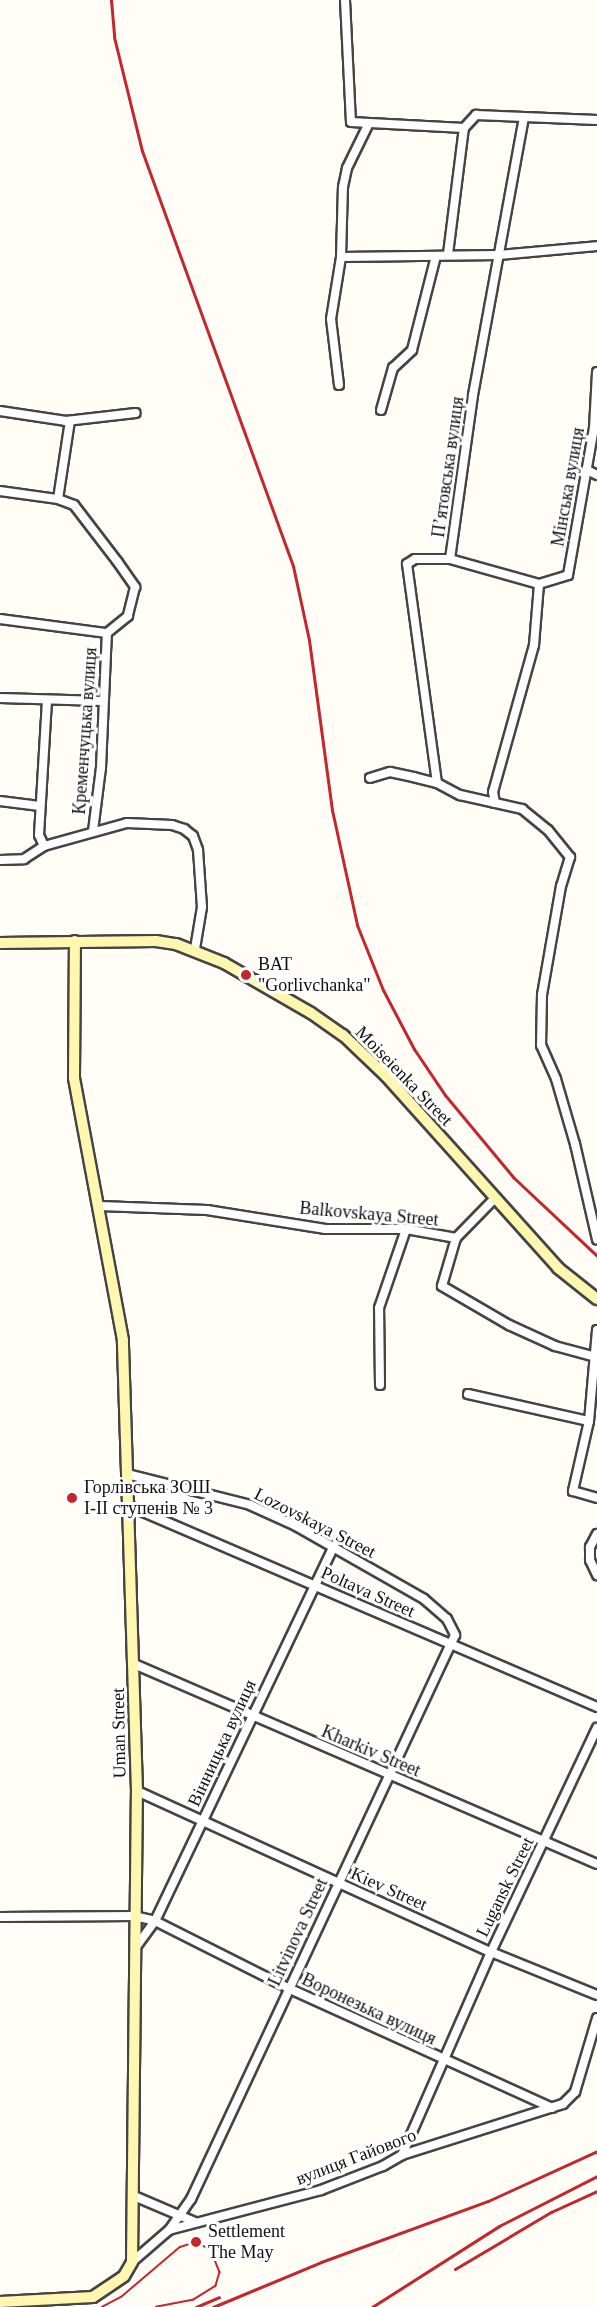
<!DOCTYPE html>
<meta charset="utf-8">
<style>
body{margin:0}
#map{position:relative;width:597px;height:2307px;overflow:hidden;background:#fffdf5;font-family:"Times New Roman",serif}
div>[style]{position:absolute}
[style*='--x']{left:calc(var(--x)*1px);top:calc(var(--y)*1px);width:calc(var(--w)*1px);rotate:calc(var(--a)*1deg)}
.roads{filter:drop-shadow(2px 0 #444) drop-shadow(-2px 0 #444) drop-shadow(0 2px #444) drop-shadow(0 -2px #444)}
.street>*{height:8px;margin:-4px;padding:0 4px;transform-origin:4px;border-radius:4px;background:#fff}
.secondary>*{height:10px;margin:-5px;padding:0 5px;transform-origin:5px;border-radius:5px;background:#fff6b0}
.tram>*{height:1.5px;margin:-0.75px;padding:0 0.75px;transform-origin:0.75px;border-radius:0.75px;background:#c4262e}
.rail>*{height:3px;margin:-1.5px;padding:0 1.5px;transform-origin:1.5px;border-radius:1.5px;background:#c4262e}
.dots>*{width:16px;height:16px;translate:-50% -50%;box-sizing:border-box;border:3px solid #fff;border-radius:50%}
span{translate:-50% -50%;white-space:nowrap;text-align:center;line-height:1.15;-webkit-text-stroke:6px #fff;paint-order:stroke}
.street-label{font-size:18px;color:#111}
.poi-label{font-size:18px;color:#111}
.left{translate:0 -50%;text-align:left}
</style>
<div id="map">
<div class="roads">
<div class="street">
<i style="--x:345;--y:0;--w:122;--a:87.2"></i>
<i style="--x:351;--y:122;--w:113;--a:3"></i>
<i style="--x:464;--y:128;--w:18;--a:-47"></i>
<i style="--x:476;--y:115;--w:121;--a:2.4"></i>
<i style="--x:448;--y:254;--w:127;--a:-82.8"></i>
<i style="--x:341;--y:257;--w:158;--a:-0.7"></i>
<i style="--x:499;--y:255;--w:98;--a:-5.2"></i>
<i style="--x:339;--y:385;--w:66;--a:-96.9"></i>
<i style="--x:331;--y:319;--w:63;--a:-80.8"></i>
<i style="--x:341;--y:257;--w:70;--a:-88.4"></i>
<i style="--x:343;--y:187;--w:19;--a:-78"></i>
<i style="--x:347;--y:168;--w:50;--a:-63.9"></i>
<i style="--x:381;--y:410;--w:44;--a:-74.1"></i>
<i style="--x:393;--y:368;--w:26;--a:-43"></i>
<i style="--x:412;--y:350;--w:97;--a:-75.7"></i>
<i style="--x:0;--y:411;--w:67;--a:8.6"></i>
<i style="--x:66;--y:421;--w:70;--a:-6.5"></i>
<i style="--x:587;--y:470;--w:11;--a:27"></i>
<i style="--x:0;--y:491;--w:59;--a:7.9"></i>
<i style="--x:58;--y:499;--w:17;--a:21"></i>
<i style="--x:74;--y:505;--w:71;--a:52.5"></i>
<i style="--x:117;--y:561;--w:32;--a:55"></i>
<i style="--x:135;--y:587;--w:30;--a:104"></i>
<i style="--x:128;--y:616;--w:27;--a:141"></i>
<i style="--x:58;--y:499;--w:79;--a:-81.3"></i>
<i style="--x:450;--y:559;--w:166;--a:-82"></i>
<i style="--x:473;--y:395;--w:282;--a:-79.6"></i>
<i style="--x:0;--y:619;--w:108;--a:7.5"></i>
<i style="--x:0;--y:698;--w:103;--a:1.7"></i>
<i style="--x:370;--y:778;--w:21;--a:-17"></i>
<i style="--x:390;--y:772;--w:24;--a:12"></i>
<i style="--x:413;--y:777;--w:25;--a:14"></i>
<i style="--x:437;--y:783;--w:26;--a:28"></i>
<i style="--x:460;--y:795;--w:64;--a:12.7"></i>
<i style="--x:522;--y:809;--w:33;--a:39"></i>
<i style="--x:548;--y:830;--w:35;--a:51"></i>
<i style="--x:570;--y:857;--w:30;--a:107"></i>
<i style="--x:561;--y:886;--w:111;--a:99.9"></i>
<i style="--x:542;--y:995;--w:50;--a:91.1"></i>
<i style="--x:541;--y:1045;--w:37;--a:66"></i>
<i style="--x:556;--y:1079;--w:68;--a:73.7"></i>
<i style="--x:575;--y:1144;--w:98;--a:77"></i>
<i style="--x:437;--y:783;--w:221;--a:-97.8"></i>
<i style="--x:407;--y:564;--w:9;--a:-32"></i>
<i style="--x:415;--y:559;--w:35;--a:0"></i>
<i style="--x:450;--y:559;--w:92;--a:15.7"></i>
<i style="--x:539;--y:584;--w:30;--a:-17"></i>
<i style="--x:568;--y:575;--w:149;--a:-80"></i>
<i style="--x:594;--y:428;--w:56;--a:-86.9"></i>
<i style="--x:0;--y:801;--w:40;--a:7.1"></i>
<i style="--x:495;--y:803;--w:11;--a:-100"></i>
<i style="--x:493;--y:792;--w:153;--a:-74.4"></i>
<i style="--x:534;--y:645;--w:61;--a:-85.3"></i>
<i style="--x:93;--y:831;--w:64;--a:-82.8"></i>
<i style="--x:101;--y:768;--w:135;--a:-87.5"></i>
<i style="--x:44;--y:846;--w:12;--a:-114"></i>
<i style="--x:39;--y:835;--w:135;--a:-86.6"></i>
<i style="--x:0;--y:860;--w:24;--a:-2"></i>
<i style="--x:24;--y:859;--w:24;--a:-33"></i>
<i style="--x:44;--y:846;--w:86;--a:-15.5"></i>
<i style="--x:127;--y:823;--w:45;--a:2.5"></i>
<i style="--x:172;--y:825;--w:13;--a:18"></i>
<i style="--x:184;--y:829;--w:11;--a:38"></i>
<i style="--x:193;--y:836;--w:15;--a:70"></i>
<i style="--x:198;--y:850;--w:57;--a:86"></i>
<i style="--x:202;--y:907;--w:43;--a:99.5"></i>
<i style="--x:100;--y:1206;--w:107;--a:2.1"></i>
<i style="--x:207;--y:1210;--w:120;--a:9.1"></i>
<i style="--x:325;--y:1229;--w:81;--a:0"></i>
<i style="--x:406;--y:1229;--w:51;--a:10.2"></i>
<i style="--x:456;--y:1238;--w:50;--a:106.3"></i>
<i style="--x:442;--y:1286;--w:78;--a:30.2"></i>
<i style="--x:509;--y:1325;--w:51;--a:24.5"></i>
<i style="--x:555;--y:1346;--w:38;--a:15"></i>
<i style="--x:456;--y:1238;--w:56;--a:-45.7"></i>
<i style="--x:597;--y:1330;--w:91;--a:95"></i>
<i style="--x:589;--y:1421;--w:72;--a:102.9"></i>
<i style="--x:573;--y:1491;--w:25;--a:16"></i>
<i style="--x:380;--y:1385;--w:77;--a:-90.7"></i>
<i style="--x:379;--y:1308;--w:83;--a:-71.1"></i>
<i style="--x:468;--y:1394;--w:124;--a:12.6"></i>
<i style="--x:127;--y:1474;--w:127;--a:14.1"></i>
<i style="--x:250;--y:1505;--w:51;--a:24.5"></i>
<i style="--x:296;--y:1526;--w:147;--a:29.7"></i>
<i style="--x:424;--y:1599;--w:30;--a:41"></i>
<i style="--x:447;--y:1619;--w:18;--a:63"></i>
<i style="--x:455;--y:1635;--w:623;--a:115.08"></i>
<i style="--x:191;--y:2199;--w:38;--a:125"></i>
<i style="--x:127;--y:1505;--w:512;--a:23.26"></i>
<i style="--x:597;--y:1534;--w:15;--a:118"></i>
<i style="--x:590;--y:1547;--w:13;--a:90"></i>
<i style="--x:590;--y:1560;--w:17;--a:65"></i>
<i style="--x:134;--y:1664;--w:504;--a:23.36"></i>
<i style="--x:137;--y:1791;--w:389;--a:24.5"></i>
<i style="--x:491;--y:1952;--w:114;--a:22.1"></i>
<i style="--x:0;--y:1917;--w:134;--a:-0.4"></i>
<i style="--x:134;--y:1916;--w:22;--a:13"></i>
<i style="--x:155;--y:1921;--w:149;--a:26.7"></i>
<i style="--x:288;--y:1988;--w:290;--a:24.4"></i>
<i style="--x:136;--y:1947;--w:32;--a:-54"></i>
<i style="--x:155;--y:1921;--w:416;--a:-64.5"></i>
<i style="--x:402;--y:2155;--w:222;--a:-66.3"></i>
<i style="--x:491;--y:1952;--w:248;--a:-64.7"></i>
<i style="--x:134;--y:2196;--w:66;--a:23.1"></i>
<i style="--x:132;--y:2262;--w:49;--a:-40.9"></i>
<i style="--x:169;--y:2230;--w:157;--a:-14.7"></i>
<i style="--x:321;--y:2190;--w:66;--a:-21.2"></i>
<i style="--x:383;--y:2166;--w:22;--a:-30"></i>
<i style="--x:402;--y:2155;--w:169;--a:-17.6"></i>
<i style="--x:563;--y:2104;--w:17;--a:-45"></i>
<i style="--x:575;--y:2092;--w:77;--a:-73.4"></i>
</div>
<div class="secondary">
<i style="--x:0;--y:943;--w:156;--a:-0.7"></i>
<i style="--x:156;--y:941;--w:20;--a:9"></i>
<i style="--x:176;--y:944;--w:52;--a:21.6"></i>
<i style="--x:224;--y:963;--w:100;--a:29.9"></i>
<i style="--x:311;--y:1013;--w:39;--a:35"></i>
<i style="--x:343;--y:1035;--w:59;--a:43.6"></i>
<i style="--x:386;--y:1076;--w:258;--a:48.1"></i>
<i style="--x:558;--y:1268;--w:50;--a:38.5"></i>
<i style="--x:0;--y:2302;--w:93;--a:-3.1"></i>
<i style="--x:93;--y:2297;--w:37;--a:-34"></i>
<i style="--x:124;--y:2276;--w:16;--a:-60"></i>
<i style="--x:132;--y:2262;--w:471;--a:-89.4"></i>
<i style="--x:137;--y:1791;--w:451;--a:-91.8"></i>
<i style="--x:123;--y:1340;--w:267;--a:-100.6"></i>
<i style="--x:74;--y:1078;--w:137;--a:-89.6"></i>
</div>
</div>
<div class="tram">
<i style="--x:102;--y:2307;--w:21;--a:-28"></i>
<i style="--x:121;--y:2297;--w:77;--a:-40.3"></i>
<i style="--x:180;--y:2247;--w:17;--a:-17"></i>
<i style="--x:196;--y:2242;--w:17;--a:28"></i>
<i style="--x:211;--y:2250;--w:24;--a:68"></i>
<i style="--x:220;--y:2272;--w:15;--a:106"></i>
<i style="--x:216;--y:2286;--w:26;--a:148"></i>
<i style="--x:194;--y:2300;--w:38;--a:169"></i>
</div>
<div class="rail">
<i style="--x:111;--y:0;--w:37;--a:85"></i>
<i style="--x:114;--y:37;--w:117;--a:76.2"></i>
<i style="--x:142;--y:151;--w:442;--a:70"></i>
<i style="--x:293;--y:566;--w:76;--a:77.8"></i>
<i style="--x:309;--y:640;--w:172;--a:82.3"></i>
<i style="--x:332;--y:810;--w:118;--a:77.7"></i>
<i style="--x:357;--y:925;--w:70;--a:68.2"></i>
<i style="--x:383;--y:990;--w:67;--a:62.3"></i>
<i style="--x:414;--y:1049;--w:55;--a:56"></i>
<i style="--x:445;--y:1095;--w:107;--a:50.3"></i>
<i style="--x:513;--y:1177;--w:115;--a:43.2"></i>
<i style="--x:455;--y:2269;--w:112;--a:-30.7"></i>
<i style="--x:551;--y:2212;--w:51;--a:-24.5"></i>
<i style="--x:196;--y:2307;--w:25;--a:-23"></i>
<i style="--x:213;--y:2307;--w:117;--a:-22.6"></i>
<i style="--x:321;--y:2262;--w:178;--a:-20.1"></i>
<i style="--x:488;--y:2201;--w:120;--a:-24.6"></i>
<i style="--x:372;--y:2307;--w:151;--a:-32.5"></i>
<i style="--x:499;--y:2226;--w:110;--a:-27"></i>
</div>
<div class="dots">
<i style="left:246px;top:975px;background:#c4262e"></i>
<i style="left:72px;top:1498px;background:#c4262e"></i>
<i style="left:196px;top:2242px;background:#c4262e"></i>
</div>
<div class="street-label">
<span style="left:448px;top:467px;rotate:-82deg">П’ятовська вулиця</span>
<span style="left:568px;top:487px;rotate:-80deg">Мінська вулиця</span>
<span style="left:85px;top:731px;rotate:-86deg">Кременчуцька вулиця</span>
<span style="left:404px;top:1076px;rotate:46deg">Moiseienka Street</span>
<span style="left:369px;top:1214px;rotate:5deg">Balkovskaya Street</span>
<span style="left:315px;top:1523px;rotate:27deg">Lozovskaya Street</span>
<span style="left:368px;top:1592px;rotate:24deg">Poltava Street</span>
<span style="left:119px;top:1733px;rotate:-91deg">Uman Street</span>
<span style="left:222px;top:1743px;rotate:-65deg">Вінницька вулиця</span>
<span style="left:371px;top:1751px;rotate:23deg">Kharkiv Street</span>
<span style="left:505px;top:1887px;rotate:-64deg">Lugansk Street</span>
<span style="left:389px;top:1889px;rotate:24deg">Kiev Street</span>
<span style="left:298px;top:1932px;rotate:-65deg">Litvinova Street</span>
<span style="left:369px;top:2009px;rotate:25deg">Воронезька вулиця</span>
<span style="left:356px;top:2157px;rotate:-21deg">вулиця Гайового</span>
</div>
<div class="poi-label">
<span class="left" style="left:258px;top:975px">BAT<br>"Gorlivchanka"</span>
<span class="left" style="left:84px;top:1498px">Горлівська ЗОШ<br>І-ІІ ступенів № 3</span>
<span class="left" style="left:208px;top:2242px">Settlement<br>The May</span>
</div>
</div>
